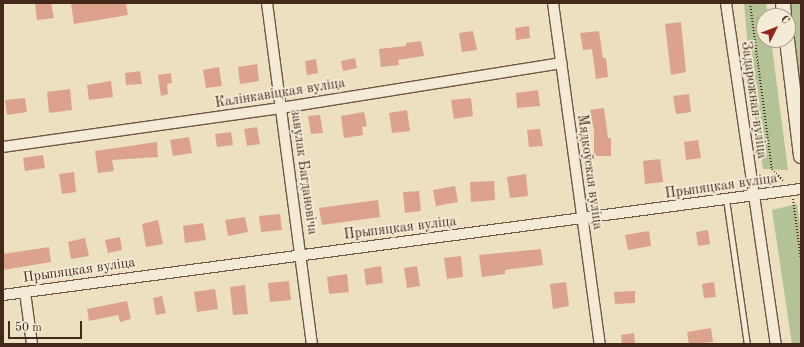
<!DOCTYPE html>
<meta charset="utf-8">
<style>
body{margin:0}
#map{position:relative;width:804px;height:347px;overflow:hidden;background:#ece0c0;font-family:"Old Standard TT",serif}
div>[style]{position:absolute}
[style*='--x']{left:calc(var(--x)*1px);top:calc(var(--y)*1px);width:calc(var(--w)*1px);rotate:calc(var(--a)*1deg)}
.green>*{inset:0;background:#b3c396}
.building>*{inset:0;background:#dca28b}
.path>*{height:2px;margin-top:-1px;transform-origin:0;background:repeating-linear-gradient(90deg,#44291b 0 1px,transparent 0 3px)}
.roads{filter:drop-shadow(1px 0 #6e5744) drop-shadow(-1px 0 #6e5744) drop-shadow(0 1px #6e5744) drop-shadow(0 -1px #6e5744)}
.lane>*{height:5px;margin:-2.5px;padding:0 2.5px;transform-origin:2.5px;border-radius:2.5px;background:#f3ebd6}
.street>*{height:10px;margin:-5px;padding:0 5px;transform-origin:5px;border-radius:5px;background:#f3ebd6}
.secondary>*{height:14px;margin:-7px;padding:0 7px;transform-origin:7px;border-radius:7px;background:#f3ebd6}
span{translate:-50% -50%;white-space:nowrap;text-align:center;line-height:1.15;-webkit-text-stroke:3.5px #f3ebd6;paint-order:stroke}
.street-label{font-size:14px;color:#44291b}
.frame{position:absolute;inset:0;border:4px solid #44291b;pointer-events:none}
.north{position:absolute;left:756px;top:8px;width:40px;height:40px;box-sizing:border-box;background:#f3ebd6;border:1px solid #ad9d8b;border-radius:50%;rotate:48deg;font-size:11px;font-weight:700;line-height:16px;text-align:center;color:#44291b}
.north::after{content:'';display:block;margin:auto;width:14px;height:18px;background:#8f2418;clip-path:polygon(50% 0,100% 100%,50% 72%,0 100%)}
.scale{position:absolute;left:8px;top:321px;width:74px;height:18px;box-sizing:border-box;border:2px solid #44291b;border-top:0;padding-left:5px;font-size:12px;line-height:14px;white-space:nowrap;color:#44291b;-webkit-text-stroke:3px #f3ebd6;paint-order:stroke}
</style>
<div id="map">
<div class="green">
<i style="clip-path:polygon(744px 3px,766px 3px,768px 16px,764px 16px,764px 40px,771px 40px,788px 170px,763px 169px,753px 104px)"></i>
<i style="clip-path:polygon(789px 3px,801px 3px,801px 101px)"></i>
<i style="clip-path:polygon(797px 204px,801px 231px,801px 344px,792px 344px,772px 210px)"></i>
</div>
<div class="building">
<i style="clip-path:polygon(51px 3px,54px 18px,37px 20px,35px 4px)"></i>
<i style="clip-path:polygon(71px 3px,126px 3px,128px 15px,74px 24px)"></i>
<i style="clip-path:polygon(681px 22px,686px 72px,671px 75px,665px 24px)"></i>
<i style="clip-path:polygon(529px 26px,530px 38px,516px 40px,515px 28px)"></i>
<i style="clip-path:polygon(473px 31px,477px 50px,462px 52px,459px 33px)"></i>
<i style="clip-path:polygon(599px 31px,603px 58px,606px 58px,608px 77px,596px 79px,592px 49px,583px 50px,580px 33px)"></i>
<i style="clip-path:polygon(421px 41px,424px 56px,398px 60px,399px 65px,381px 67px,379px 49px,406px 46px,406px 43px)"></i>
<i style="clip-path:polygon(355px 58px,357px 68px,343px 71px,341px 61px)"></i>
<i style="clip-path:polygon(316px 59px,318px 73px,307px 75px,305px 61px)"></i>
<i style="clip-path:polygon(257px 64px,259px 81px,240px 84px,238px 67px)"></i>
<i style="clip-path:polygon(219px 67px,222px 86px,206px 88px,203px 70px)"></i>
<i style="clip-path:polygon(140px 71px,142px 84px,126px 85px,125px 73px)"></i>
<i style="clip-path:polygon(171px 73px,172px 83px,167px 84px,168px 94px,161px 96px,158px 75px)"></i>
<i style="clip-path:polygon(111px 81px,113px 97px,89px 100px,87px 85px)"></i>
<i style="clip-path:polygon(70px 89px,72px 110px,49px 113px,47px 92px)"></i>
<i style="clip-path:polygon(538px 90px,540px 106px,517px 108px,516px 93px)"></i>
<i style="clip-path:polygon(689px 94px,691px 112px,676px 114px,673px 96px)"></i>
<i style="clip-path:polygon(25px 98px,27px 112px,7px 115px,5px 100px)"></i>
<i style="clip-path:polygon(471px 98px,473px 116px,454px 119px,451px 100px)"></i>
<i style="clip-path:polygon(604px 108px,608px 138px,611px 138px,611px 156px,594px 156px,594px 131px,590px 110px)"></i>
<i style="clip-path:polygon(407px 110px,410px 131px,392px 133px,389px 113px)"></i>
<i style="clip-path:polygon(364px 112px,367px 126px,362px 127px,363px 135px,344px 138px,341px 116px)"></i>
<i style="clip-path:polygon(320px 115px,323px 133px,311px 134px,308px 116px)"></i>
<i style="clip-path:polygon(257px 127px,260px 144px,247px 146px,244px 129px)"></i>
<i style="clip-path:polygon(540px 129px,543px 146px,529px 147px,527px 130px)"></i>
<i style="clip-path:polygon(231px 132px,233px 145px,217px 147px,215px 134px)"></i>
<i style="clip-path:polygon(189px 137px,192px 153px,173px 156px,170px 140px)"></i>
<i style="clip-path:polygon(698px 140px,701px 158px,686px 160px,684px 142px)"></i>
<i style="clip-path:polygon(157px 142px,158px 157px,112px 160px,114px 171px,98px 173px,95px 151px)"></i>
<i style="clip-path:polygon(43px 155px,45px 168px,25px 171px,23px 158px)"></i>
<i style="clip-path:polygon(660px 159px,663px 182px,645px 184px,643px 161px)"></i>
<i style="clip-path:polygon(74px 172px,76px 192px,62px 194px,59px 174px)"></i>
<i style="clip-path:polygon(526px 174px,528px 196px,510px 198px,507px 177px)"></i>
<i style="clip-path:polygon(494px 181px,495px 200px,471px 202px,470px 182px)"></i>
<i style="clip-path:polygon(455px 186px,458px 202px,436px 206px,433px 190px)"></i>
<i style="clip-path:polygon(419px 191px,421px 211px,405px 213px,403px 192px)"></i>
<i style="clip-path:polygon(378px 200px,380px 217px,322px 225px,319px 208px)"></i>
<i style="clip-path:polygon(280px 214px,282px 230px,261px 232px,259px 216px)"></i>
<i style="clip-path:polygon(245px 217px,248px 232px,228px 236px,225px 220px)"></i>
<i style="clip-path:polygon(158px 220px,163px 244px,146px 247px,142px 224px)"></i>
<i style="clip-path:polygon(203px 223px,206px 240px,185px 243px,183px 226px)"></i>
<i style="clip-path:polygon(708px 230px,710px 244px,698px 246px,696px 232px)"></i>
<i style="clip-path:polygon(649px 231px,651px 246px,628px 250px,625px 235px)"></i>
<i style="clip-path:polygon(120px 237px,122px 250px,108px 253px,105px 240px)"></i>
<i style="clip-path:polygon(85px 238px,89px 256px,71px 259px,68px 242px)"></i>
<i style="clip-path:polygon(49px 247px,51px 262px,3px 270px,3px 254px)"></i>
<i style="clip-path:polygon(541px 249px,543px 265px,505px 270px,505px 274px,482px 277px,479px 255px)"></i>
<i style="clip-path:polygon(461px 256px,463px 277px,447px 279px,444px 258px)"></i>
<i style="clip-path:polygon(381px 266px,383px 283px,366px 285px,364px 269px)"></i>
<i style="clip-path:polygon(417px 266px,420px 286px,407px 288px,404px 268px)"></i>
<i style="clip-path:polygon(347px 274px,349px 292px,329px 294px,327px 277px)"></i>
<i style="clip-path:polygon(289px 281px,291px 300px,270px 302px,268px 283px)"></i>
<i style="clip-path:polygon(566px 282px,569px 306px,553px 309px,550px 284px)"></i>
<i style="clip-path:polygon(714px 282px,716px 297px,704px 298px,702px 284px)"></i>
<i style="clip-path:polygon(245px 285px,248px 314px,233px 315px,230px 287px)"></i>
<i style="clip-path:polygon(215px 289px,218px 309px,197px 312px,194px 292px)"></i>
<i style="clip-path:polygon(635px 291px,635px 303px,615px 304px,614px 292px)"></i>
<i style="clip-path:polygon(162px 296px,166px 313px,156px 315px,153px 298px)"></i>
<i style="clip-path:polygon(127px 301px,131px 319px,120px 322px,118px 315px,89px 321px,87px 309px)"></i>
<i style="clip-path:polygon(711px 328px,713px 342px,689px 344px,687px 332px)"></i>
<i style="clip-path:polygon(634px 333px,635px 344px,622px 344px,621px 335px)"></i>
</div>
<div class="path">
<i style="--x:750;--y:3;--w:167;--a:82.5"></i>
<i style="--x:772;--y:169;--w:18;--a:47"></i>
<i style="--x:793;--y:199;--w:63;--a:82.6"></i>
</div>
<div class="roads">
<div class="lane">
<i style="--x:726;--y:199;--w:147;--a:81.8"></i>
</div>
<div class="street">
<i style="--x:267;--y:3;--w:344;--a:82.5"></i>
<i style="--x:553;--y:3;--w:344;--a:82.2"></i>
<i style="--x:726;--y:3;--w:345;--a:81.7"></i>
<i style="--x:3;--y:147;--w:281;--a:-8"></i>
<i style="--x:281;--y:108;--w:284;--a:-9.1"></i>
<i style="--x:25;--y:292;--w:52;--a:82.3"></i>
<i style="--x:3;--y:295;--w:805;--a:-7.57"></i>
</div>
<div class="secondary">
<i style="--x:783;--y:3;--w:13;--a:86"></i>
<i style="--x:787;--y:40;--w:117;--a:83.1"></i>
</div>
</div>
<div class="street-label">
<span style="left:280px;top:93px;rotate:-9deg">Калінкавіцкая вуліца</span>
<span style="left:754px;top:100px;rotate:82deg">Задарожная вуліца</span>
<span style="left:304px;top:172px;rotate:82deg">завулак Багдановіча</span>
<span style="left:590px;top:172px;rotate:82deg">Мядкоўская вуліца</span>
<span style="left:721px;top:186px;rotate:-8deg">Прыпяцкая вуліца</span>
<span style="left:400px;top:228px;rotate:-7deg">Прыпяцкая вуліца</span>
<span style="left:79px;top:270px;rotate:-8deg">Прыпяцкая вуліца</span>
</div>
<div class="frame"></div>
<div class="north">С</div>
<div class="scale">50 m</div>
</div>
